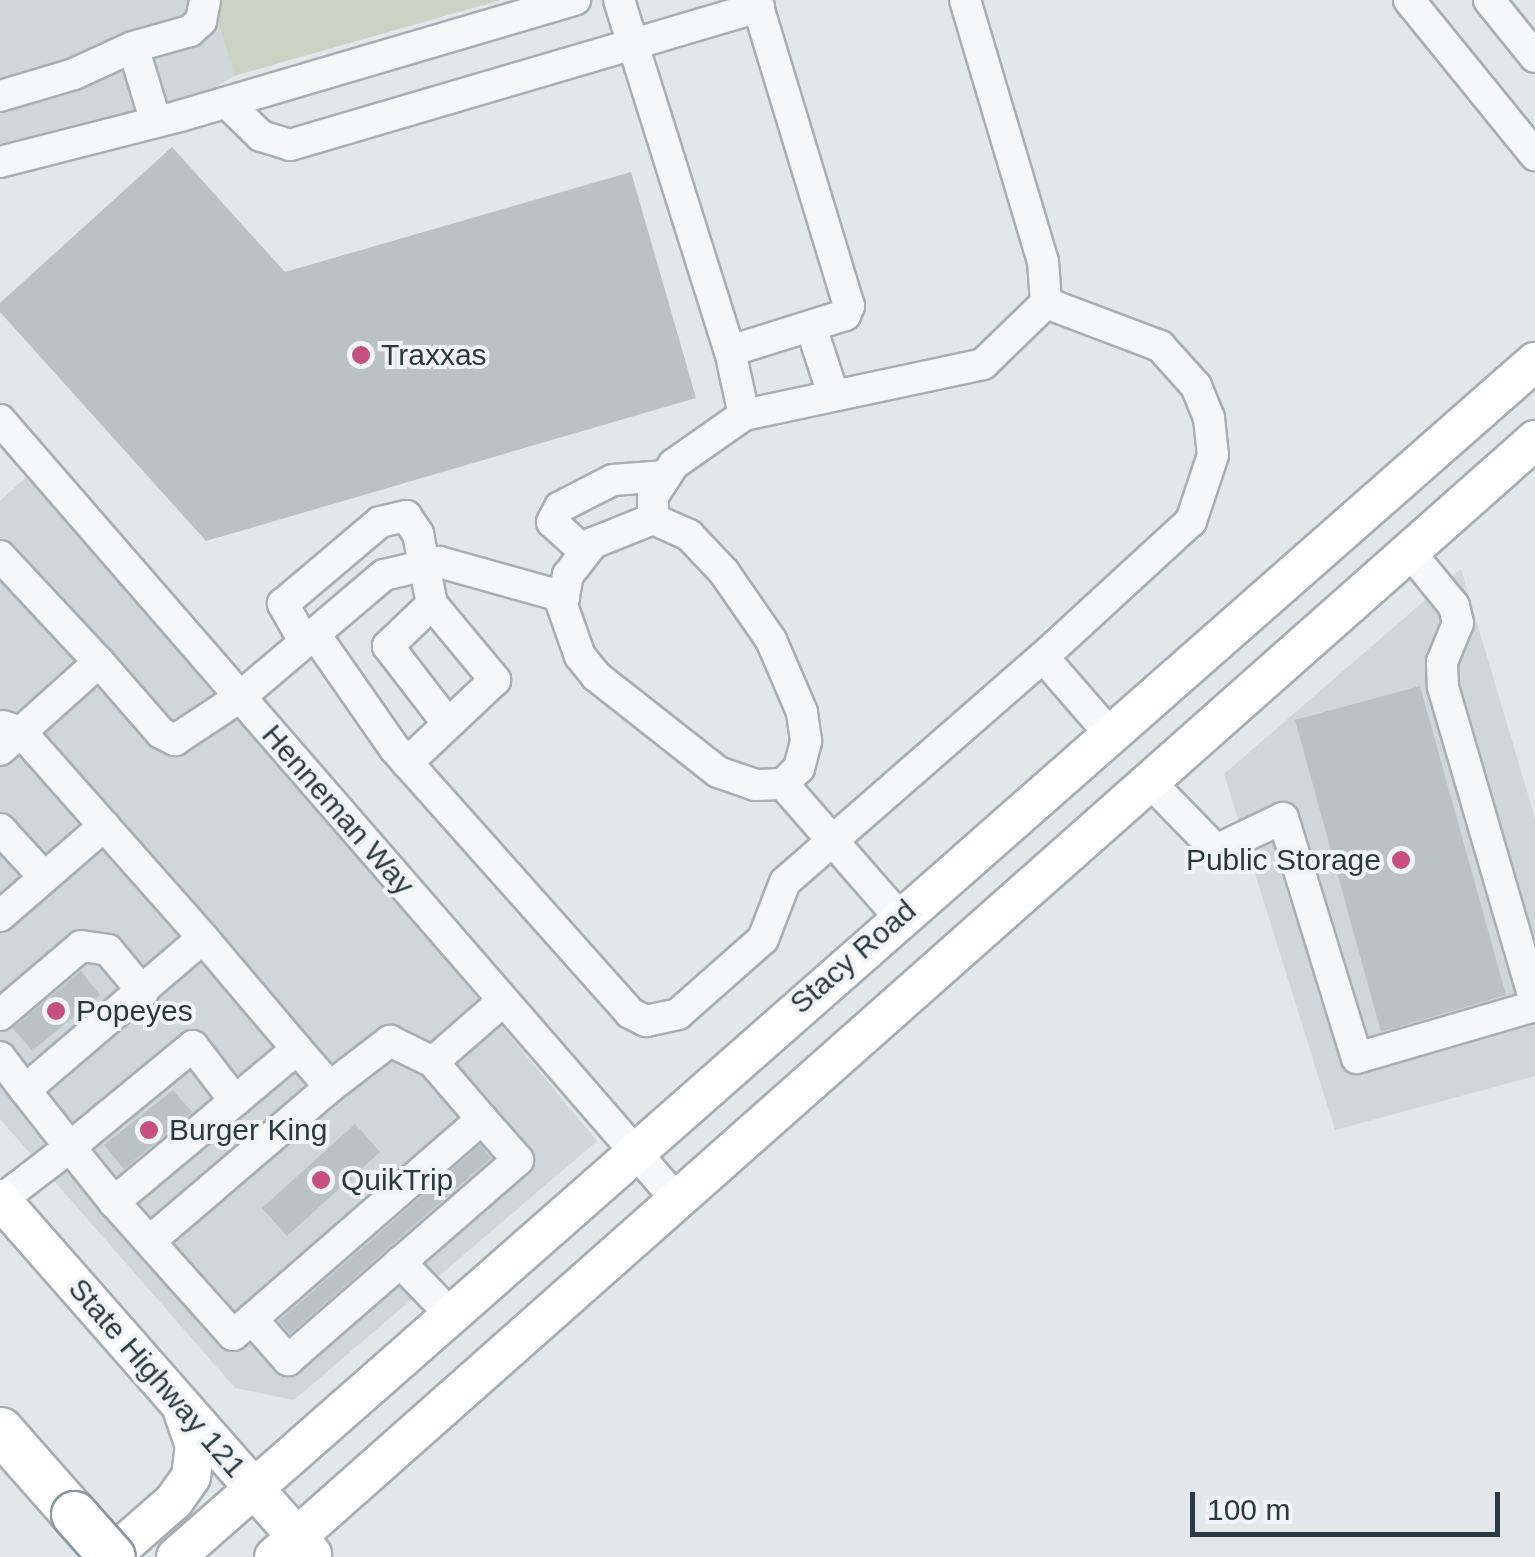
<!DOCTYPE html>
<style>
body{margin:0}
#map{position:relative;width:1535px;height:1557px;overflow:hidden;background:#e2e7ea;font-family:Arial,sans-serif}
div>[style]{position:absolute}
[style*='--x']{left:calc(var(--x)*1px);top:calc(var(--y)*1px);width:calc(var(--w)*1px);rotate:calc(var(--a)*1deg)}
.built>*{inset:0;background:#d0d7db}
.green>*{inset:0;background:#ccd3c4}
.building>*{inset:0;background:#bac2c6}
.roads{filter:drop-shadow(2px 0 #a7afb4) drop-shadow(-2px 0 #a7afb4) drop-shadow(0 2px #a7afb4) drop-shadow(0 -2px #a7afb4)}
.minor>*{height:30px;margin:-15px;padding:0 15px;transform-origin:15px;border-radius:15px;background:#f5f7f8}
.major>*{height:38px;margin:-19px;padding:0 19px;transform-origin:19px;border-radius:19px;background:#fff}
.highway>*{height:45px;margin:-22.5px;padding:0 22.5px;transform-origin:22.5px;border-radius:22.5px;background:#fff}
.bridges{filter:drop-shadow(2px 0 #8a989f) drop-shadow(-2px 0 #8a989f) drop-shadow(0 2px #8a989f) drop-shadow(0 -2px #8a989f)}
.highway-bridge>*{height:45px;margin:-22.5px;padding:0 22.5px;transform-origin:22.5px;border-radius:22.5px;background:#fff}
.dots>*{width:28px;height:28px;translate:-50% -50%;box-sizing:border-box;border:5px solid #f2f5f7;border-radius:50%}
span{translate:-50% -50%;white-space:nowrap;text-align:center;line-height:1.15;-webkit-text-stroke:8px #f2f5f7;paint-order:stroke}
.poi-label{font-size:30px;color:#2b3941}
.left{translate:0 -50%;text-align:left}
.right{translate:-100% -50%;text-align:right}
.street-label{font-size:30px;color:#2b3941}
.scale{position:absolute;left:1190px;top:1492px;width:310px;height:45px;box-sizing:border-box;border:5px solid #2b3941;border-top:0;padding-left:12px;font-size:30px;line-height:35px;white-space:nowrap;color:#2b3941;-webkit-text-stroke:8px #f2f5f7;paint-order:stroke}
</style>
<div id="map">
<div class="built">
<i style="clip-path:polygon(0 0,212px 0,234px 76px,156px 122px,0 162px)"></i>
<i style="clip-path:polygon(26px 477px,381px 881px,597px 1141px,294px 1400px,235px 1388px,0 1119px,0 501px)"></i>
<i style="clip-path:polygon(1461px 569px,1535px 818px,1535px 1076px,1335px 1130px,1224px 774px)"></i>
</div>
<div class="green">
<i style="clip-path:polygon(212px 0,501px 0,234px 76px)"></i>
</div>
<div class="building">
<i style="clip-path:polygon(172px 147px,285px 272px,631px 172px,696px 398px,206px 541px,0 312px,0 303px)"></i>
<i style="clip-path:polygon(1420px 686px,1506px 995px,1381px 1032px,1295px 720px)"></i>
<i style="clip-path:polygon(81px 971px,100px 995px,32px 1051px,13px 1028px)"></i>
<i style="clip-path:polygon(173px 1090px,192px 1112px,124px 1169px,104px 1145px)"></i>
<i style="clip-path:polygon(355px 1124px,380px 1152px,287px 1236px,262px 1208px)"></i>
<i style="clip-path:polygon(480px 1145px,491px 1158px,290px 1334px,279px 1321px)"></i>
</div>
<div class="roads">
<div class="minor">
<i style="--x:619;--y:0;--w:368;--a:72.5"></i>
<i style="--x:730;--y:351;--w:121;--a:-17.4"></i>
<i style="--x:845;--y:315;--w:10;--a:-66"></i>
<i style="--x:849;--y:306;--w:320;--a:-106.9"></i>
<i style="--x:965;--y:0;--w:272;--a:73.4"></i>
<i style="--x:1043;--y:261;--w:42;--a:85.9"></i>
<i style="--x:1046;--y:303;--w:122;--a:20.7"></i>
<i style="--x:1160;--y:346;--w:54;--a:48"></i>
<i style="--x:1196;--y:386;--w:35;--a:68"></i>
<i style="--x:1209;--y:418;--w:37;--a:84"></i>
<i style="--x:1213;--y:455;--w:70;--a:108.4"></i>
<i style="--x:1191;--y:521;--w:201;--a:137.4"></i>
<i style="--x:1409;--y:0;--w:200;--a:50.9"></i>
<i style="--x:1489;--y:0;--w:73;--a:51.1"></i>
<i style="--x:133;--y:47;--w:59;--a:-15.7"></i>
<i style="--x:190;--y:31;--w:15;--a:-42"></i>
<i style="--x:201;--y:21;--w:21;--a:-79"></i>
<i style="--x:0;--y:96;--w:77;--a:-16.6"></i>
<i style="--x:74;--y:74;--w:65;--a:-24.6"></i>
<i style="--x:133;--y:47;--w:78;--a:73"></i>
<i style="--x:227;--y:103;--w:47;--a:44.1"></i>
<i style="--x:261;--y:136;--w:30;--a:17"></i>
<i style="--x:290;--y:145;--w:489;--a:-16.4"></i>
<i style="--x:0;--y:162;--w:186;--a:-14.3"></i>
<i style="--x:180;--y:116;--w:412;--a:-16.4"></i>
<i style="--x:811;--y:327;--w:71;--a:71.8"></i>
<i style="--x:744;--y:415;--w:244;--a:-12"></i>
<i style="--x:983;--y:364;--w:88;--a:-44.1"></i>
<i style="--x:0;--y:420;--w:1031;--a:49.05"></i>
<i style="--x:653;--y:519;--w:23;--a:-90"></i>
<i style="--x:653;--y:496;--w:38;--a:-57"></i>
<i style="--x:674;--y:464;--w:85;--a:-35"></i>
<i style="--x:744;--y:415;--w:66;--a:-102.3"></i>
<i style="--x:584;--y:551;--w:43;--a:-137.8"></i>
<i style="--x:552;--y:522;--w:17;--a:-62"></i>
<i style="--x:560;--y:507;--w:59;--a:-27"></i>
<i style="--x:613;--y:480;--w:53;--a:-4.3"></i>
<i style="--x:1409;--y:551;--w:71;--a:50.7"></i>
<i style="--x:1454;--y:606;--w:17;--a:77"></i>
<i style="--x:1458;--y:623;--w:42;--a:112.3"></i>
<i style="--x:1442;--y:662;--w:25;--a:88"></i>
<i style="--x:1443;--y:687;--w:327;--a:73.7"></i>
<i style="--x:0;--y:556;--w:145;--a:47"></i>
<i style="--x:99;--y:662;--w:105;--a:138.1"></i>
<i style="--x:21;--y:732;--w:19;--a:-162"></i>
<i style="--x:432;--y:604;--w:61;--a:136.3"></i>
<i style="--x:388;--y:646;--w:98;--a:52.4"></i>
<i style="--x:314;--y:633;--w:141;--a:55.1"></i>
<i style="--x:395;--y:749;--w:353;--a:48.3"></i>
<i style="--x:630;--y:1013;--w:18;--a:27"></i>
<i style="--x:646;--y:1021;--w:33;--a:-12"></i>
<i style="--x:678;--y:1014;--w:113;--a:-41.4"></i>
<i style="--x:763;--y:939;--w:61;--a:-68.9"></i>
<i style="--x:785;--y:882;--w:342;--a:-41.1"></i>
<i style="--x:1043;--y:657;--w:101;--a:49"></i>
<i style="--x:304;--y:641;--w:43;--a:-119.6"></i>
<i style="--x:283;--y:604;--w:127;--a:-40.2"></i>
<i style="--x:380;--y:522;--w:27;--a:-13"></i>
<i style="--x:406;--y:516;--w:22;--a:56"></i>
<i style="--x:418;--y:534;--w:71;--a:78.7"></i>
<i style="--x:432;--y:604;--w:99;--a:50.3"></i>
<i style="--x:495;--y:680;--w:121;--a:136.7"></i>
<i style="--x:99;--y:662;--w:94;--a:48.9"></i>
<i style="--x:161;--y:733;--w:16;--a:27"></i>
<i style="--x:175;--y:740;--w:78;--a:-33.5"></i>
<i style="--x:240;--y:697;--w:189;--a:-40.3"></i>
<i style="--x:384;--y:575;--w:57;--a:-13.3"></i>
<i style="--x:439;--y:562;--w:130;--a:15.6"></i>
<i style="--x:0;--y:750;--w:28;--a:-41"></i>
<i style="--x:21;--y:732;--w:275;--a:48.5"></i>
<i style="--x:1149;--y:781;--w:96;--a:45.8"></i>
<i style="--x:1216;--y:850;--w:74;--a:-25.5"></i>
<i style="--x:1283;--y:818;--w:251;--a:72.9"></i>
<i style="--x:1357;--y:1058;--w:185;--a:-16.3"></i>
<i style="--x:783;--y:784;--w:23;--a:-45"></i>
<i style="--x:799;--y:768;--w:28;--a:-75"></i>
<i style="--x:806;--y:741;--w:29;--a:-98"></i>
<i style="--x:802;--y:712;--w:78;--a:-113.3"></i>
<i style="--x:771;--y:640;--w:83;--a:-124.7"></i>
<i style="--x:724;--y:572;--w:51;--a:-133.4"></i>
<i style="--x:689;--y:535;--w:39;--a:-156"></i>
<i style="--x:653;--y:519;--w:65;--a:158.2"></i>
<i style="--x:593;--y:543;--w:41;--a:128"></i>
<i style="--x:568;--y:575;--w:31;--a:101"></i>
<i style="--x:562;--y:605;--w:54;--a:70.6"></i>
<i style="--x:580;--y:656;--w:26;--a:51"></i>
<i style="--x:596;--y:676;--w:155;--a:38.2"></i>
<i style="--x:718;--y:772;--w:39;--a:19"></i>
<i style="--x:755;--y:785;--w:28;--a:-2"></i>
<i style="--x:783;--y:784;--w:176;--a:48.9"></i>
<i style="--x:0;--y:829;--w:65;--a:47.5"></i>
<i style="--x:0;--y:916;--w:138;--a:-40.9"></i>
<i style="--x:0;--y:1015;--w:106;--a:-40.4"></i>
<i style="--x:81;--y:946;--w:27;--a:8"></i>
<i style="--x:108;--y:950;--w:55;--a:50.2"></i>
<i style="--x:0;--y:1057;--w:41;--a:52.9"></i>
<i style="--x:25;--y:1090;--w:234;--a:-40.5"></i>
<i style="--x:203;--y:938;--w:145;--a:49.7"></i>
<i style="--x:297;--y:1049;--w:239;--a:140.1"></i>
<i style="--x:114;--y:1202;--w:70;--a:-128.7"></i>
<i style="--x:70;--y:1147;--w:87;--a:142.5"></i>
<i style="--x:330;--y:1087;--w:76;--a:-37.5"></i>
<i style="--x:390;--y:1041;--w:48;--a:26"></i>
<i style="--x:25;--y:1090;--w:73;--a:51.7"></i>
<i style="--x:70;--y:1147;--w:159;--a:-39.4"></i>
<i style="--x:193;--y:1046;--w:69;--a:52.6"></i>
<i style="--x:482;--y:1119;--w:305;--a:139"></i>
<i style="--x:252;--y:1319;--w:55;--a:48.7"></i>
<i style="--x:288;--y:1360;--w:305;--a:-41"></i>
<i style="--x:518;--y:1160;--w:55;--a:-131.3"></i>
<i style="--x:482;--y:1119;--w:75;--a:-130.7"></i>
<i style="--x:433;--y:1062;--w:93;--a:-41.1"></i>
<i style="--x:114;--y:1202;--w:178;--a:48.2"></i>
<i style="--x:233;--y:1335;--w:25;--a:-40"></i>
<i style="--x:151;--y:1240;--w:235;--a:-40.5"></i>
<i style="--x:330;--y:1087;--w:50;--a:-131"></i>
<i style="--x:400;--y:1262;--w:71;--a:46.1"></i>
</div>
<div class="major">
<i style="--x:0;--y:1199;--w:473;--a:48.7"></i>
<i style="--x:110;--y:1557;--w:85;--a:-41.2"></i>
<i style="--x:174;--y:1501;--w:29;--a:-55"></i>
<i style="--x:191;--y:1477;--w:31;--a:-83"></i>
<i style="--x:195;--y:1446;--w:37;--a:-109"></i>
<i style="--x:176;--y:1557;--w:1810;--a:-41.33"></i>
<i style="--x:274;--y:1557;--w:1685;--a:-41.53"></i>
</div>
<div class="highway">
<i style="--x:0;--y:1430;--w:112;--a:48.6"></i>
</div>
</div>
<div class="bridges">
<div class="highway-bridge">
<i style="--x:74;--y:1514;--w:57;--a:48.5"></i>
</div>
</div>
<div class="dots">
<i style="left:361px;top:355px;background:#c65082"></i>
<i style="left:1401px;top:860px;background:#c65082"></i>
<i style="left:56px;top:1011px;background:#c65082"></i>
<i style="left:149px;top:1130px;background:#c65082"></i>
<i style="left:321px;top:1180px;background:#c65082"></i>
</div>
<div class="poi-label">
<span class="left" style="left:381px;top:355px">Traxxas</span>
<span class="right" style="left:1381px;top:860px">Public Storage</span>
<span class="left" style="left:76px;top:1011px">Popeyes</span>
<span class="left" style="left:169px;top:1130px">Burger King</span>
<span class="left" style="left:341px;top:1180px">QuikTrip</span>
</div>
<div class="street-label">
<span style="left:338px;top:810px;rotate:49deg">Henneman Way</span>
<span style="left:853px;top:957px;rotate:-41deg">Stacy Road</span>
<span style="left:157px;top:1378px;rotate:49deg">State Highway 121</span>
</div>
<div class="scale">100 m</div>
</div>
